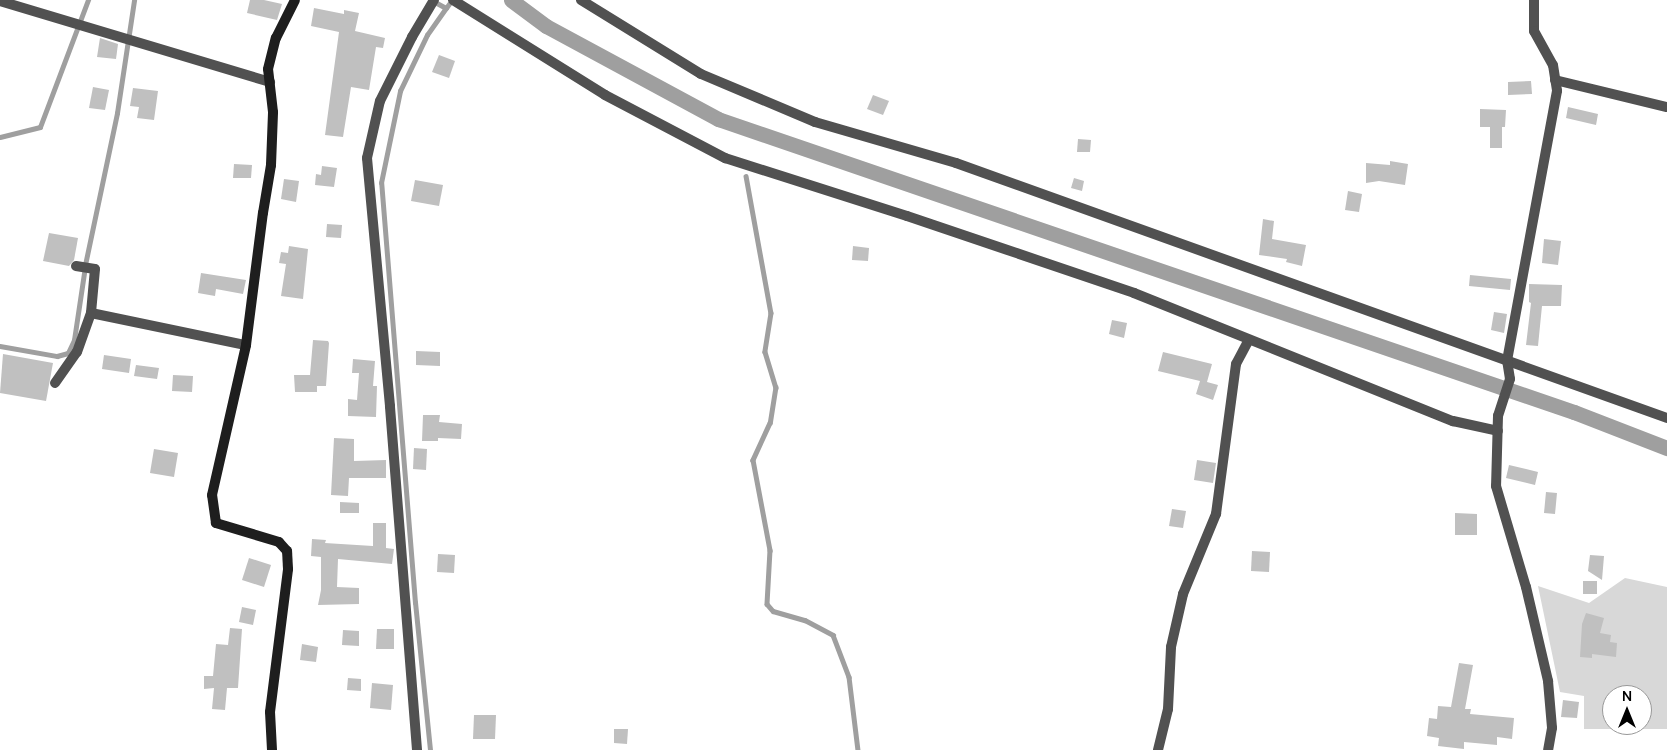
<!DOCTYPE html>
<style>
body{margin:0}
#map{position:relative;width:1667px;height:750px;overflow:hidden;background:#fff;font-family:Manrope,sans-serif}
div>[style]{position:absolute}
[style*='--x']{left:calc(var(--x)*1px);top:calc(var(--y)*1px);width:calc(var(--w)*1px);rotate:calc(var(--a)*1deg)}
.green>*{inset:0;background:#d8d8d8}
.stream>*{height:4.5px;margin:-2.25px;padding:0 2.25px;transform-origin:2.25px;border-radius:2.25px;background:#9f9f9f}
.canal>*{height:15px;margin:-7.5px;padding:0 7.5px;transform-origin:7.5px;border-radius:7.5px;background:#9f9f9f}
.building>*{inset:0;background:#c0c0c0}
.street>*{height:10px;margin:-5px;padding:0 5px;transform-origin:5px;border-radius:5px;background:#515151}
.secondary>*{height:10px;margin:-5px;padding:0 5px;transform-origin:5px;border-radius:5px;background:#1e1e1e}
span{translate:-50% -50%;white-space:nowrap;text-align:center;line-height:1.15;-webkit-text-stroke:5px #fff;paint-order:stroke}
.north{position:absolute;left:1602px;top:685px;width:50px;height:50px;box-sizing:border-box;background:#fff;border:1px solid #999;border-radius:50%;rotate:0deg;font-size:14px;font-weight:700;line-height:20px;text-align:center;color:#000}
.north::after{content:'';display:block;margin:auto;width:18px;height:22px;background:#000;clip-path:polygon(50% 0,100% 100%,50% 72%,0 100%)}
</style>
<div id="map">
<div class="green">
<i style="clip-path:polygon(evenodd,1625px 578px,1667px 587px,1667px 729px,1584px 729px,1584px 696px,1560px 692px,1538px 586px,1589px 603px,1625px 578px,1612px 695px,1642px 695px,1642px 725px,1612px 725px,1612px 695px)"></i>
</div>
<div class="stream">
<i style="--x:437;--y:3;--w:10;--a:29"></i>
<i style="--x:446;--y:8;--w:5;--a:-53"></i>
<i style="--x:0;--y:137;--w:41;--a:-14"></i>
<i style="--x:40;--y:127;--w:136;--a:-69.3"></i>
<i style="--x:746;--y:176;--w:139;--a:79.7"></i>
<i style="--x:771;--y:313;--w:39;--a:99"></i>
<i style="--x:765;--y:352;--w:37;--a:73"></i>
<i style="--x:776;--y:387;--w:36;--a:99"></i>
<i style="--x:770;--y:423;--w:41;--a:114.7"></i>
<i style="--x:753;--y:460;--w:92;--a:79.3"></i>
<i style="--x:770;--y:550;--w:54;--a:93.2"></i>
<i style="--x:767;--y:604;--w:9;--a:49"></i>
<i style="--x:773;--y:611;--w:33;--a:16"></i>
<i style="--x:805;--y:620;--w:32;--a:28"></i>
<i style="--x:833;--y:635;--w:45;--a:69.1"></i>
<i style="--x:849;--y:677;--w:74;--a:83"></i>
<i style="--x:85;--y:265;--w:155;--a:-78.1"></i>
<i style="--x:117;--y:113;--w:114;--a:-81.4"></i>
<i style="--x:0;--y:346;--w:58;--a:10"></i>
<i style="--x:57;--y:356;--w:11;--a:-15"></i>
<i style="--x:68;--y:353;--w:14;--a:-65"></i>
<i style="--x:74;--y:340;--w:68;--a:-81.5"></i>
<i style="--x:430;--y:750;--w:148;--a:-95.8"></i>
<i style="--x:415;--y:603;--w:421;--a:-94.6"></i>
<i style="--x:381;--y:183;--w:94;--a:-78.3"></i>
<i style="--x:400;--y:91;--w:62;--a:-64.3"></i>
<i style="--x:427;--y:35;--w:33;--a:-55"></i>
</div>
<div class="canal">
<i style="--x:511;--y:0;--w:44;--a:36.6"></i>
<i style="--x:546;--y:26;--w:196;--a:28.4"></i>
<i style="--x:718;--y:119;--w:905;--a:18.9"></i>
<i style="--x:1574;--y:412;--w:100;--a:21.2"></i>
</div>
<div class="building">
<i style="clip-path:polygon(250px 0,264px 0,282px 4px,277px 20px,247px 13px)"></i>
<i style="clip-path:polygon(314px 8px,344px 14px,344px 10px,359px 13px,355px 31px,385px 38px,383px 48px,376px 47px,369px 90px,351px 87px,343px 137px,325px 135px,339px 32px,311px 26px)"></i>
<i style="clip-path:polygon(100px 38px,118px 44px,116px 59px,97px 57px)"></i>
<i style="clip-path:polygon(439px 55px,455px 61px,449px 78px,432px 72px)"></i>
<i style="clip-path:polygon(1531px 81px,1532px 94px,1508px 95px,1508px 82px)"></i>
<i style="clip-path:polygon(93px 87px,109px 90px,105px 110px,89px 108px)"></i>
<i style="clip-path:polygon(133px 88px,158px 91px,154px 120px,137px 118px,139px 107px,130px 106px)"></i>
<i style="clip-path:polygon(873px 95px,889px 101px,883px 115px,867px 109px)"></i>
<i style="clip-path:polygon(1568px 107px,1598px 114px,1596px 125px,1566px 118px)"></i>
<i style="clip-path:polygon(1480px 109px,1506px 110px,1505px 127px,1502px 127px,1502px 148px,1490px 148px,1490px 127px,1480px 127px)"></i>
<i style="clip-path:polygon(1078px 139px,1091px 140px,1090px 152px,1077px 152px)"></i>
<i style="clip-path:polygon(1390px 161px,1408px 164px,1405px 185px,1379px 181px,1366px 183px,1366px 163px,1390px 165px)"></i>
<i style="clip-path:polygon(234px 164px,252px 165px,251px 178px,233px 178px)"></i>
<i style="clip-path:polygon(322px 166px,337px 168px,334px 187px,315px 185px,316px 174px,321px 175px)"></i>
<i style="clip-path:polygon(1074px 178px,1084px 181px,1082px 191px,1071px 188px)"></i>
<i style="clip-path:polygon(284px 179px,299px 181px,296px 202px,281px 199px)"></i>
<i style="clip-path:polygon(415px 180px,443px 185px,439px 206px,411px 201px)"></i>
<i style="clip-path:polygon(1348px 191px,1362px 194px,1359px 212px,1345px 210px)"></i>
<i style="clip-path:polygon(1263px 219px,1274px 221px,1272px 239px,1306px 245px,1302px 266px,1286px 262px,1287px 259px,1259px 255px)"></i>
<i style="clip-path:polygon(327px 224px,342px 225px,341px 238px,326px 237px)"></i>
<i style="clip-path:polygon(49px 233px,78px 238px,74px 260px,69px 266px,43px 261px)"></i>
<i style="clip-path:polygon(1544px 239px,1561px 241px,1558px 265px,1542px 263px)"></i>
<i style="clip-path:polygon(289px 246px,308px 249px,303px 299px,281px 296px,286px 264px,279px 263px,281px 252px,288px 253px)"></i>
<i style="clip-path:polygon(853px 246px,869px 248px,868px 261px,852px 260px)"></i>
<i style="clip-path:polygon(201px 273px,246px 280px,243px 294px,216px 289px,215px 296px,198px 293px)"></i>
<i style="clip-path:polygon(1470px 275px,1511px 279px,1510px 290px,1469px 286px)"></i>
<i style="clip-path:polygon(1529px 284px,1562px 285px,1561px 306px,1542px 306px,1538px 346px,1526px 345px,1531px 303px,1529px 302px)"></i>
<i style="clip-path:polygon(1494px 312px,1507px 314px,1504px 333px,1491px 330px)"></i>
<i style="clip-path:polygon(1112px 320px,1127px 323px,1124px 338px,1109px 334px)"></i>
<i style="clip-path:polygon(313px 340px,328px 341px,329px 343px,326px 386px,317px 386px,317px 392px,295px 392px,294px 375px,310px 375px)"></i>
<i style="clip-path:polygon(416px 351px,440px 352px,440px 366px,416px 365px)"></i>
<i style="clip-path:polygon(1163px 352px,1212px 364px,1207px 382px,1218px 385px,1213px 400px,1196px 394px,1200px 381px,1158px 371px)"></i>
<i style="clip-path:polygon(3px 354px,53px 363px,46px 401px,0 393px)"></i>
<i style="clip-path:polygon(104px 355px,131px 359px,129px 373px,102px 369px)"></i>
<i style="clip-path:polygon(353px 359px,375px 361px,373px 386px,377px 386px,376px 417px,348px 416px,348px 399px,357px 400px,359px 373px,352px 373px)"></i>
<i style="clip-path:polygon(136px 365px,159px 368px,157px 379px,134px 376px)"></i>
<i style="clip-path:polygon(173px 375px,193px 376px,192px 392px,172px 391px)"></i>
<i style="clip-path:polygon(423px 415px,440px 415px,439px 422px,462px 424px,461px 439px,438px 438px,438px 441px,422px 441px)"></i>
<i style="clip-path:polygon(334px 438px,354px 439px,354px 461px,386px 460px,386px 478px,349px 478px,348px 496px,331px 495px)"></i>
<i style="clip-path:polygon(414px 448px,427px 449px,426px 470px,413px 469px)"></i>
<i style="clip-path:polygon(154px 449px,178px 453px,174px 477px,150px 473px)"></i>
<i style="clip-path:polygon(1197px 460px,1216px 463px,1213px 483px,1194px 480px)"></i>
<i style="clip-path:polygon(1509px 465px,1538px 472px,1535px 485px,1506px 478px)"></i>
<i style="clip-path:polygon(1546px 492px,1557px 493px,1555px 514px,1544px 513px)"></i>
<i style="clip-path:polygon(340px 502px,359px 503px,359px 513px,340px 513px)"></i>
<i style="clip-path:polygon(1172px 509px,1186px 511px,1183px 528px,1169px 526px)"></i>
<i style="clip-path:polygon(1455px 513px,1477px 514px,1477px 535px,1455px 535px)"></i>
<i style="clip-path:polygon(373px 523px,386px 523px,386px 548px,394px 549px,392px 564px,338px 559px,337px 587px,359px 588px,359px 604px,318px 605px,321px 590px,321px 557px,311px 556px,312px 539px,326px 540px,325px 543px,373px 546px)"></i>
<i style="clip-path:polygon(1252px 551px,1270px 552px,1269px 572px,1251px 571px)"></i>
<i style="clip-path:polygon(438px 554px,455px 555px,454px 573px,437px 572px)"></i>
<i style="clip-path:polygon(1590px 555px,1604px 556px,1602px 580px,1588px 571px)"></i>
<i style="clip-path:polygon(249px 558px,271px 565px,264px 587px,242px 580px)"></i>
<i style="clip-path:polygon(1583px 581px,1597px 581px,1597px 594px,1583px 594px)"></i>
<i style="clip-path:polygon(242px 607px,256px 610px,253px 625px,239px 622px)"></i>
<i style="clip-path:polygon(1586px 613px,1604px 618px,1600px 633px,1611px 635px,1610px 642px,1617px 643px,1616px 657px,1592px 654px,1592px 658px,1580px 657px,1582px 624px)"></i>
<i style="clip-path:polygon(230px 628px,242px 629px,238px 688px,227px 688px,225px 710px,212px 709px,214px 688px,204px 689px,204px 676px,213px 676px,216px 644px,228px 645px)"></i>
<i style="clip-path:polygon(377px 629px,394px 629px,394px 649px,376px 649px)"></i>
<i style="clip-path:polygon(343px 630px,359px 631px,359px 646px,342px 645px)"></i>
<i style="clip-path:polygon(302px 644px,318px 647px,316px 662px,300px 660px)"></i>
<i style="clip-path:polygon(1459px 663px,1473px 665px,1465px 709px,1471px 709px,1470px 714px,1514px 718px,1512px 739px,1497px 737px,1497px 745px,1464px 742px,1464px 749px,1438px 746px,1439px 738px,1427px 736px,1429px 718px,1437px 719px,1438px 706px,1451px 707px)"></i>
<i style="clip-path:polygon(348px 678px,361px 679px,361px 691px,347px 690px)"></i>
<i style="clip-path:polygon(372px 683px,393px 685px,391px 710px,370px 708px)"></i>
<i style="clip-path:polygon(1563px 700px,1579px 702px,1577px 718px,1561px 717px)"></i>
<i style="clip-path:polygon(474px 715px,496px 715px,495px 739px,473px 739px)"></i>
<i style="clip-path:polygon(614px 729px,628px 729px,627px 744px,614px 743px)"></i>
</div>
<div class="street">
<i style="--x:453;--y:0;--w:179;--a:32"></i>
<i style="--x:605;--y:95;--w:136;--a:27.7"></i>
<i style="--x:725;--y:158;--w:191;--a:17.7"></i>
<i style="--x:907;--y:216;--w:240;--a:18.7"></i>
<i style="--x:1134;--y:293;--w:344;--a:21.9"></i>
<i style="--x:1453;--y:421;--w:46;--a:12.5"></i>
<i style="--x:581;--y:0;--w:141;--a:31.7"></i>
<i style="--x:701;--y:74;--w:124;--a:22.8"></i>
<i style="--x:815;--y:122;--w:147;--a:16.2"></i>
<i style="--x:956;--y:163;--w:755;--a:19.73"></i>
<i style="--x:1534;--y:0;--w:31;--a:90"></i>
<i style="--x:1534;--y:31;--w:39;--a:61"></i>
<i style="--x:1553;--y:65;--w:26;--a:81"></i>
<i style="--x:1557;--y:91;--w:274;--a:100.5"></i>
<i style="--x:1507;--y:360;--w:19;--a:81"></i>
<i style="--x:1510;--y:379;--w:39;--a:108"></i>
<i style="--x:1498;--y:416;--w:70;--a:91.6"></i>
<i style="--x:1496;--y:486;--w:105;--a:73.5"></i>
<i style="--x:1526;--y:587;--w:97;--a:76.8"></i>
<i style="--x:1548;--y:681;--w:47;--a:85.1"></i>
<i style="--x:1552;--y:728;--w:22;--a:100"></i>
<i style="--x:0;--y:1;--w:282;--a:16.7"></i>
<i style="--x:1555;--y:80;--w:115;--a:13.6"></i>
<i style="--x:76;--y:266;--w:19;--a:9"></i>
<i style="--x:95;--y:269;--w:44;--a:95.2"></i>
<i style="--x:91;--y:313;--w:158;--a:11.7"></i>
<i style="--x:55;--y:383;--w:38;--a:-55"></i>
<i style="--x:77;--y:352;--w:41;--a:-70.3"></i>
<i style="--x:417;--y:750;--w:345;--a:-94.5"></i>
<i style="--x:390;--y:406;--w:249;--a:-95.3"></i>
<i style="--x:367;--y:158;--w:58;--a:-77.2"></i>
<i style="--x:380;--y:101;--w:72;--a:-63.4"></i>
<i style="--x:412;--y:37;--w:43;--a:-59.3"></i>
<i style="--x:1158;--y:750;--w:42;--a:-76.3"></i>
<i style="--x:1168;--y:709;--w:62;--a:-87.2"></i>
<i style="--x:1171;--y:647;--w:54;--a:-77.2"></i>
<i style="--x:1183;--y:594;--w:87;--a:-67.6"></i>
<i style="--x:1216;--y:514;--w:151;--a:-82.4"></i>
<i style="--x:1236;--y:364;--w:27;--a:-62"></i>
</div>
<div class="secondary">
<i style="--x:272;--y:750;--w:38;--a:-93"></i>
<i style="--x:270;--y:712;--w:144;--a:-82.8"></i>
<i style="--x:288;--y:569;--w:18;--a:-93"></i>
<i style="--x:287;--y:551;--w:12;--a:-132"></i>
<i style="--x:279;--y:542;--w:66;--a:-163.2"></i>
<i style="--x:216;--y:523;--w:28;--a:-98"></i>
<i style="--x:212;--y:495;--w:154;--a:-77.2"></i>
<i style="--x:246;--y:345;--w:133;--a:-82.7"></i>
<i style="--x:263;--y:213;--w:49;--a:-80.5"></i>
<i style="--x:271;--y:165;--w:53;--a:-87.8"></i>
<i style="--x:273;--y:112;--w:43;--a:-96.6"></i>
<i style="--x:268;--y:69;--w:32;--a:-76"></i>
<i style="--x:276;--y:38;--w:42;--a:-63.4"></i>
</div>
<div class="north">N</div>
</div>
